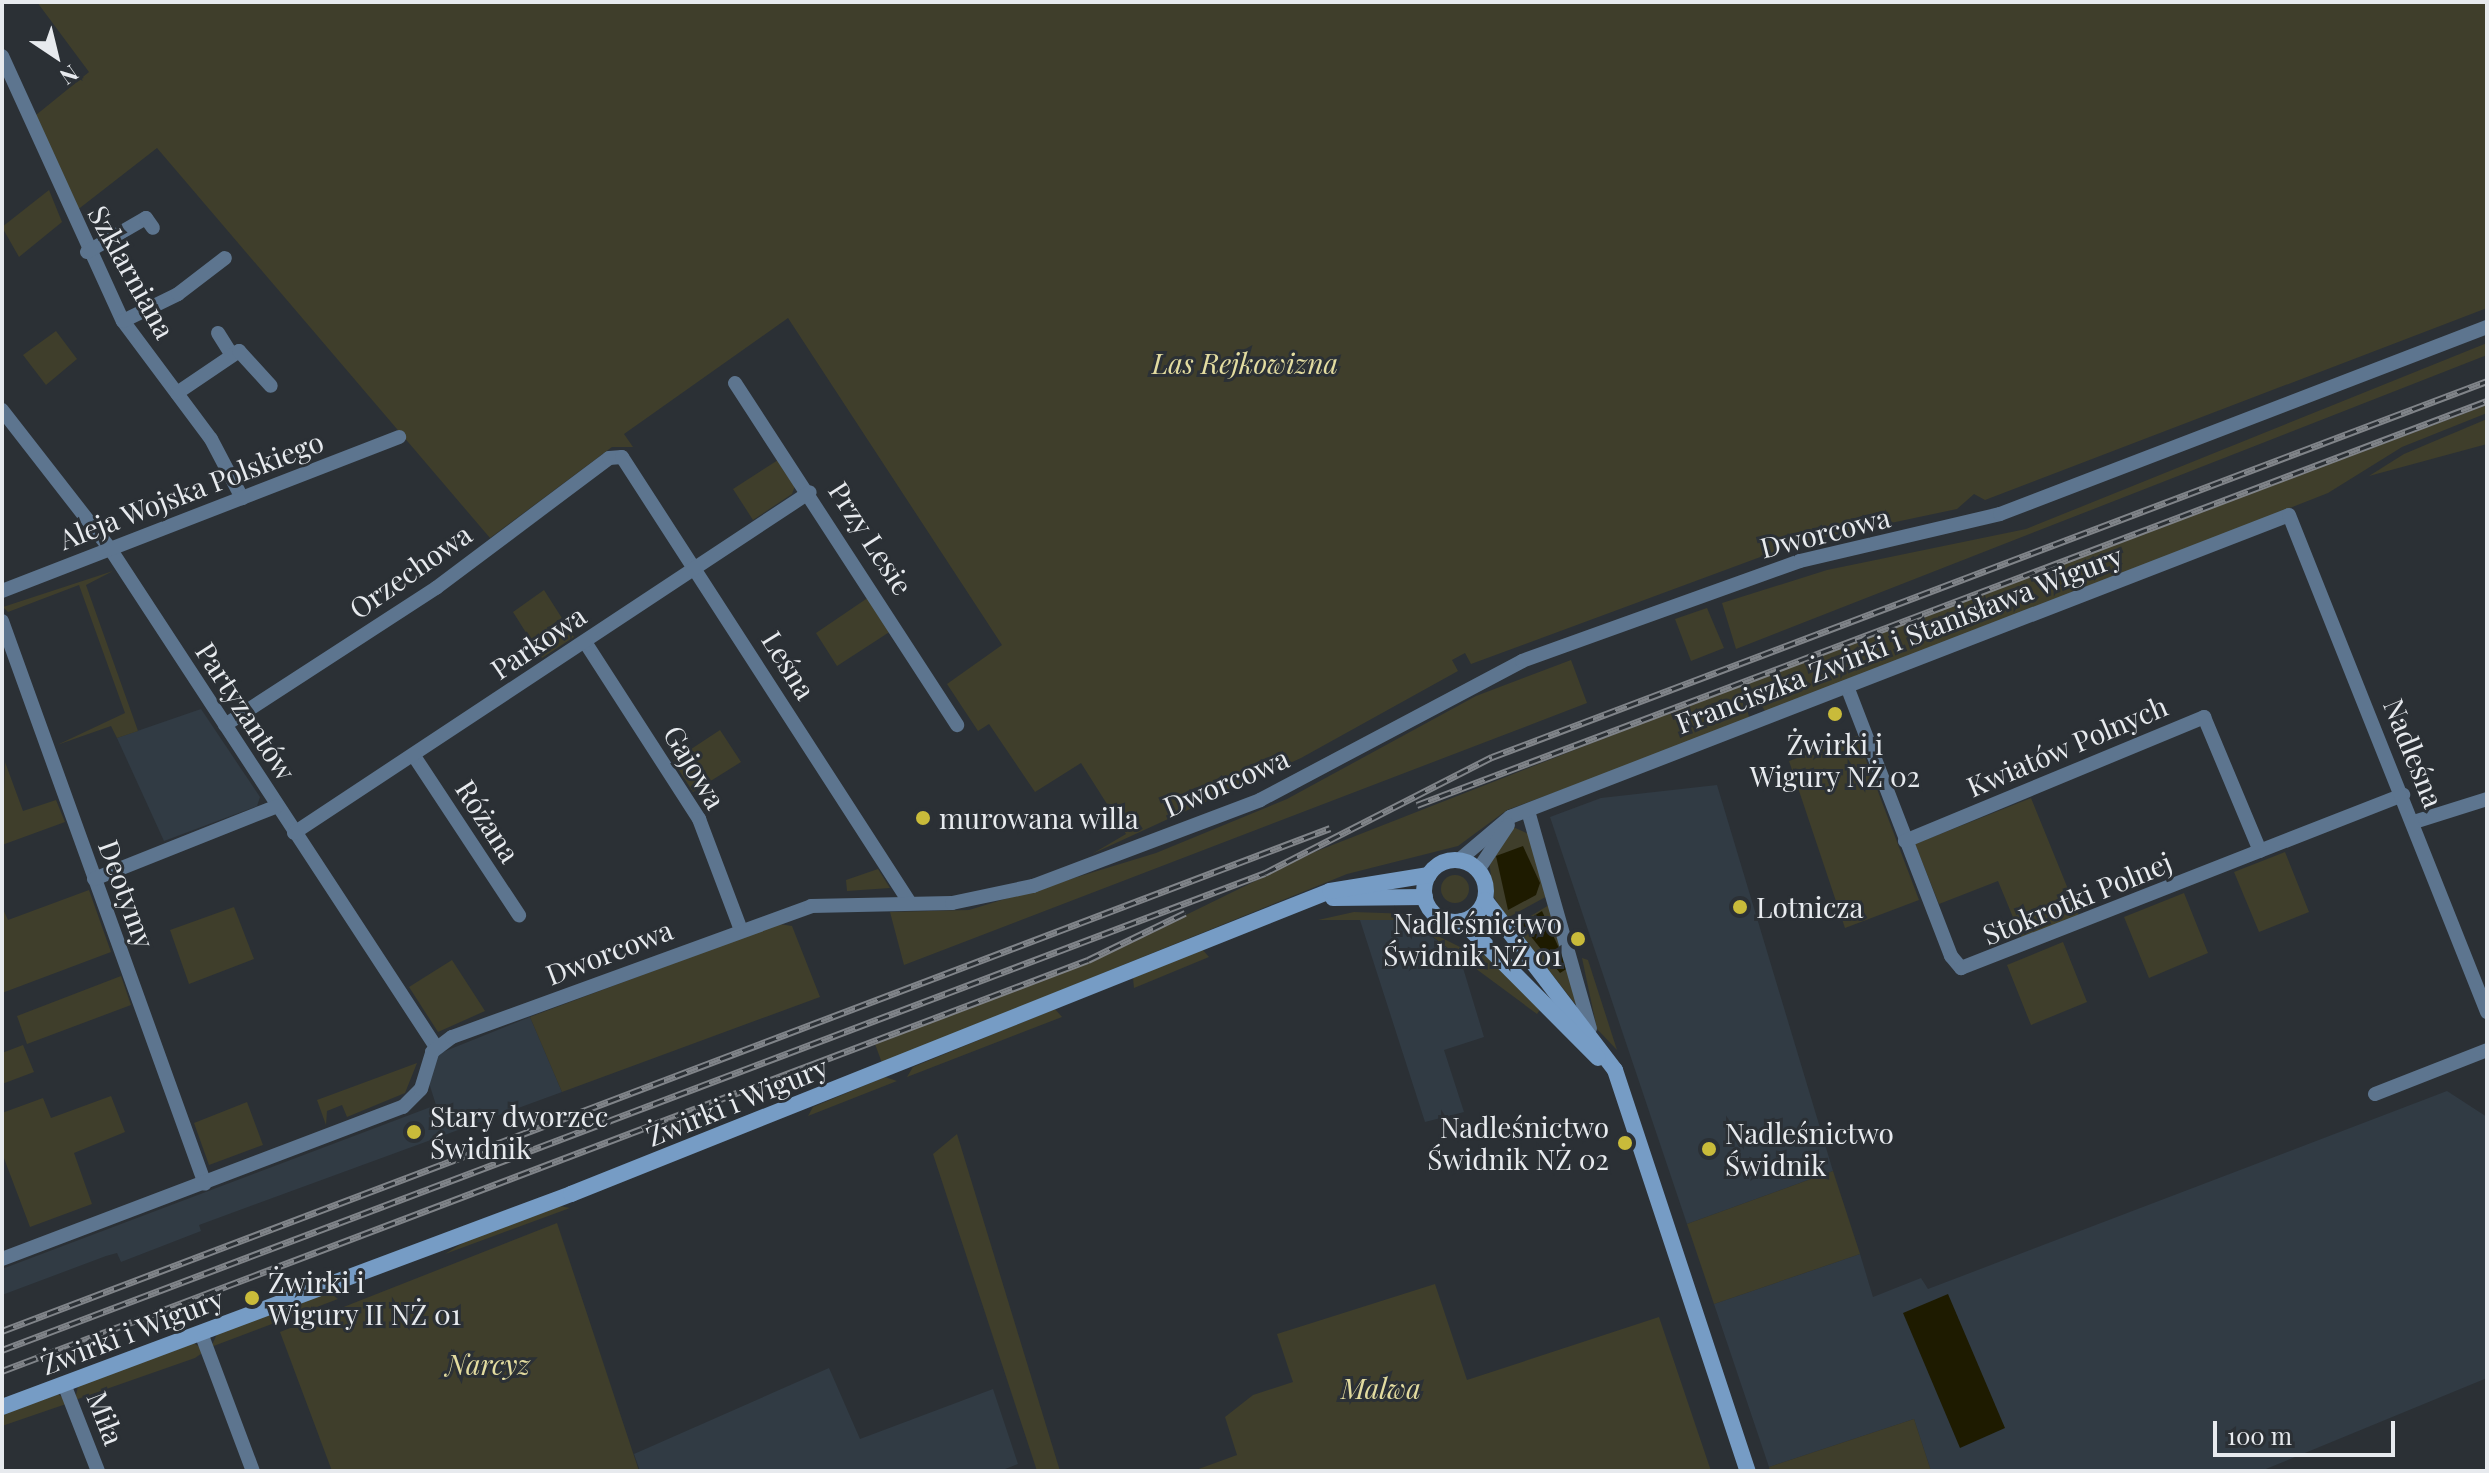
<!DOCTYPE html>
<meta charset="utf-8">
<style>
body{margin:0}
#map{position:relative;width:2489px;height:1473px;overflow:hidden;background:#2b3035;font-family:"Playfair Display",serif}
div>[style]{position:absolute}
[style*='--x']{left:calc(var(--x)*1px);top:calc(var(--y)*1px);width:calc(var(--w)*1px);rotate:calc(var(--a)*1deg)}
.built>*{inset:0;background:#313b44}
.green>*{inset:0;background:#3f3e2b}
.round{border-radius:50%}
.water>*{inset:0;background:#1e1b00}
.street>*{height:14px;margin:-7px;padding:0 7px;transform-origin:7px;border-radius:7px;background:#5d758f}
.secondary>*{height:16px;margin:-8px;padding:0 8px;transform-origin:8px;border-radius:8px;background:#769cc5}
.secondary>.ring{margin:-8px;padding:0;box-sizing:content-box;background:none;border:16px solid #769cc5;border-radius:50%}
.rail>*{height:7px;margin-top:-3.5px;transform-origin:0;background:repeating-linear-gradient(90deg,#2b3035 0 12px,#808489 0 24px);box-sizing:border-box;border-block:2px solid #808489}
.dots>*{width:22px;height:22px;translate:-50% -50%;box-sizing:border-box;border:4px solid #2b3035;border-radius:50%}
span{translate:-50% -50%;white-space:nowrap;text-align:center;line-height:1.15;-webkit-text-stroke:6px #2b3035;paint-order:stroke}
.street-label{font-size:28px;color:#e7eaee}
.park-label{font-size:28px;color:#e3dca0;font-style:italic}
.poi-label{font-size:28px;color:#e7eaee}
.left{translate:0 -50%;text-align:left}
.right{translate:-100% -50%;text-align:right}
.frame{position:absolute;inset:0;border:4px solid #e7eaee;pointer-events:none}
.north{position:absolute;left:16px;top:16px;width:80px;height:80px;-webkit-text-stroke:6px #2b3035;paint-order:stroke;rotate:145deg;font-size:22px;font-weight:700;line-height:32px;text-align:center;color:#e7eaee}
.north::after{content:'';display:block;margin:auto;width:28px;height:36px;background:#e7eaee;clip-path:polygon(50% 0,100% 100%,50% 72%,0 100%)}
.scale{position:absolute;left:2213px;top:1421px;width:182px;height:36px;box-sizing:border-box;border:4px solid #e7eaee;border-top:0;padding-left:10px;font-size:24px;line-height:28px;white-space:nowrap;color:#e7eaee;-webkit-text-stroke:6px #2b3035;paint-order:stroke}
</style>
<div id="map">
<div class="built">
<i style="clip-path:polygon(201px 709px,260px 797px,257px 806px,164px 841px,117px 738px)"></i>
<i style="clip-path:polygon(1717px 785px,1833px 1171px,1687px 1224px,1550px 817px,1601px 798px)"></i>
<i style="clip-path:polygon(1359px 917px,1410px 920px,1460px 958px,1484px 1037px,1444px 1050px,1464px 1112px,1425px 1122px)"></i>
<i style="clip-path:polygon(530px 1017px,562px 1092px,199px 1225px,201px 1231px,121px 1262px,117px 1253px,106px 1256px,2px 1295px,2px 1269px,436px 1105px,429px 1083px,438px 1054px)"></i>
<i style="clip-path:polygon(2447px 1091px,2487px 1117px,2487px 1378px,2261px 1471px,1931px 1471px,1914px 1419px,1769px 1467px,1714px 1304px,1860px 1254px,1873px 1297px,1921px 1278px,1928px 1289px)"></i>
<i style="clip-path:polygon(829px 1368px,860px 1439px,993px 1389px,1018px 1464px,1000px 1471px,640px 1471px,634px 1454px)"></i>
</div>
<div class="green">
<i style="clip-path:polygon(37px 2px,2487px 2px,2487px 308px,1985px 500px,1974px 494px,1957px 509px,1801px 542px,1471px 664px,1465px 653px,1452px 660px,1458px 671px,1301px 758px,1092px 854px,1126px 834px,1081px 763px,1035px 792px,989px 724px,978px 731px,947px 684px,1002px 645px,788px 318px,624px 434px,633px 447px,612px 447px,490px 538px,157px 148px,76px 211px,36px 115px,89px 72px)"></i>
<i style="clip-path:polygon(49px 190px,62px 222px,19px 257px,2px 227px)"></i>
<i style="clip-path:polygon(56px 331px,77px 359px,46px 385px,23px 355px)"></i>
<i style="clip-path:polygon(2487px 343px,2487px 355px,1736px 649px,1722px 603px,1827px 570px,2026px 529px)"></i>
<i style="clip-path:polygon(2487px 405px,2487px 413px,2402px 447px,2328px 493px,1766px 713px,1748px 682px)"></i>
<i style="clip-path:polygon(2487px 419px,2487px 444px,2369px 476px,2404px 454px)"></i>
<i style="clip-path:polygon(778px 460px,795px 486px,792px 494px,753px 520px,733px 489px)"></i>
<i style="clip-path:polygon(113px 571px,86px 585px,138px 731px,117px 738px,111px 726px,57px 745px,125px 713px,79px 585px,8px 612px,3px 607px)"></i>
<i style="clip-path:polygon(544px 590px,574px 637px,542px 658px,513px 612px)"></i>
<i style="clip-path:polygon(869px 597px,891px 631px,837px 666px,816px 633px)"></i>
<i style="clip-path:polygon(1707px 608px,1724px 648px,1691px 661px,1675px 619px)"></i>
<i style="clip-path:polygon(1571px 660px,1587px 703px,904px 965px,890px 912px,969px 910px,1156px 853px,1287px 799px,1476px 696px)"></i>
<i style="clip-path:polygon(1740px 685px,1750px 720px,1507px 810px,1458px 846px,1347px 874px,882px 1063px,875px 1044px,1094px 960px,1312px 853px)"></i>
<i style="clip-path:polygon(720px 730px,741px 762px,693px 792px,673px 761px)"></i>
<i style="clip-path:polygon(1857px 736px,1919px 900px,1845px 928px,1789px 761px)"></i>
<i style="clip-path:polygon(5px 762px,23px 811px,56px 800px,65px 822px,2px 845px)"></i>
<i style="clip-path:polygon(2031px 798px,2079px 916px,2022px 939px,1998px 881px,1939px 904px,1915px 844px)"></i>
<i style="clip-path:polygon(1513px 827px,1531px 835px,1551px 894px,1507px 918px,1494px 897px,1489px 861px)"></i>
<i style="clip-path:polygon(2285px 852px,2309px 912px,2259px 932px,2234px 872px)"></i>
<i style="clip-path:polygon(878px 869px,890px 888px,847px 891px,846px 880px)"></i>
<i class="round" style="left:1441px;top:875px;width:28px;height:28px"></i>
<i style="clip-path:polygon(89px 890px,111px 952px,2px 993px,2px 907px,8px 920px)"></i>
<i style="clip-path:polygon(2184px 893px,2208px 953px,2149px 978px,2124px 917px)"></i>
<i style="clip-path:polygon(1549px 905px,1580px 1010px,1514px 926px)"></i>
<i style="clip-path:polygon(234px 907px,254px 959px,189px 984px,170px 930px)"></i>
<i style="clip-path:polygon(1354px 912px,1411px 914px,1440px 937px,1480px 957px,1486px 952px,1544px 1004px,1537px 1014px,1410px 920px,1318px 920px)"></i>
<i style="clip-path:polygon(779px 924px,792px 926px,820px 997px,562px 1092px,530px 1017px)"></i>
<i style="clip-path:polygon(2063px 942px,2087px 1002px,2031px 1025px,2007px 965px)"></i>
<i style="clip-path:polygon(1202px 949px,1209px 957px,1134px 988px,1133px 978px)"></i>
<i style="clip-path:polygon(1582px 958px,1588px 960px,1617px 1050px,1597px 1029px)"></i>
<i style="clip-path:polygon(452px 960px,485px 1011px,438px 1032px,409px 987px)"></i>
<i style="clip-path:polygon(121px 976px,131px 1005px,27px 1044px,17px 1016px)"></i>
<i style="clip-path:polygon(1055px 1009px,1062px 1017px,907px 1077px,913px 1067px)"></i>
<i style="clip-path:polygon(23px 1045px,34px 1072px,2px 1084px,2px 1053px)"></i>
<i style="clip-path:polygon(417px 1063px,405px 1093px,347px 1117px,342px 1105px,327px 1111px,326px 1125px,317px 1100px)"></i>
<i style="clip-path:polygon(885px 1077px,897px 1081px,808px 1116px,813px 1107px)"></i>
<i style="clip-path:polygon(111px 1096px,125px 1132px,74px 1153px,92px 1204px,30px 1227px,2px 1153px,2px 1113px,43px 1098px,51px 1118px)"></i>
<i style="clip-path:polygon(247px 1102px,263px 1145px,209px 1165px,194px 1123px)"></i>
<i style="clip-path:polygon(957px 1134px,1060px 1471px,1037px 1471px,933px 1154px)"></i>
<i style="clip-path:polygon(1833px 1171px,1860px 1254px,1714px 1304px,1687px 1224px)"></i>
<i style="clip-path:polygon(560px 1206px,570px 1208px,445px 1254px,466px 1241px)"></i>
<i style="clip-path:polygon(557px 1223px,639px 1471px,332px 1471px,280px 1332px)"></i>
<i style="clip-path:polygon(1435px 1284px,1467px 1380px,1659px 1317px,1711px 1471px,1193px 1471px,1237px 1455px,1225px 1417px,1253px 1395px,1293px 1382px,1277px 1334px)"></i>
<i style="clip-path:polygon(329px 1292px,338px 1299px,211px 1347px,217px 1334px)"></i>
<i style="clip-path:polygon(194px 1343px,205px 1351px,195px 1358px,75px 1400px,78px 1386px)"></i>
<i style="clip-path:polygon(58px 1394px,69px 1403px,2px 1426px,2px 1415px)"></i>
<i style="clip-path:polygon(1914px 1419px,1931px 1471px,1770px 1471px,1769px 1467px)"></i>
</div>
<div class="water">
<i style="clip-path:polygon(1523px 846px,1540px 883px,1536px 895px,1508px 910px,1496px 856px)"></i>
<i style="clip-path:polygon(1542px 911px,1568px 968px,1560px 973px,1521px 924px)"></i>
<i style="clip-path:polygon(1948px 1294px,2005px 1428px,1960px 1448px,1903px 1313px)"></i>
</div>
<div class="street">
<i style="--x:2;--y:56;--w:291;--a:65.5"></i>
<i style="--x:123;--y:321;--w:147;--a:53.3"></i>
<i style="--x:211;--y:439;--w:67;--a:62.3"></i>
<i style="--x:87;--y:252;--w:68;--a:-30"></i>
<i style="--x:146;--y:218;--w:12;--a:55"></i>
<i style="--x:123;--y:321;--w:61;--a:-26.1"></i>
<i style="--x:178;--y:294;--w:59;--a:-37.5"></i>
<i style="--x:218;--y:333;--w:26;--a:58"></i>
<i style="--x:735;--y:383;--w:408;--a:57"></i>
<i style="--x:177;--y:393;--w:75;--a:-34.1"></i>
<i style="--x:239;--y:351;--w:47;--a:47.6"></i>
<i style="--x:2;--y:410;--w:177;--a:52.1"></i>
<i style="--x:111;--y:550;--w:594;--a:56.82"></i>
<i style="--x:2;--y:591;--w:426;--a:-21.2"></i>
<i style="--x:2;--y:621;--w:598;--a:70.17"></i>
<i style="--x:585;--y:642;--w:211;--a:57.2"></i>
<i style="--x:699;--y:819;--w:119;--a:69.3"></i>
<i style="--x:1848;--y:689;--w:286;--a:68.9"></i>
<i style="--x:1951;--y:956;--w:16;--a:50"></i>
<i style="--x:1961;--y:968;--w:475;--a:-21.4"></i>
<i style="--x:225;--y:725;--w:252;--a:-33"></i>
<i style="--x:436;--y:588;--w:216;--a:-36.9"></i>
<i style="--x:609;--y:458;--w:13;--a:-4"></i>
<i style="--x:622;--y:457;--w:531;--a:57.15"></i>
<i style="--x:414;--y:756;--w:191;--a:56.6"></i>
<i style="--x:1528;--y:811;--w:226;--a:74.1"></i>
<i style="--x:2414;--y:822;--w:77;--a:-17.5"></i>
<i style="--x:294;--y:833;--w:618;--a:-33.46"></i>
<i style="--x:1905;--y:841;--w:324;--a:-22.5"></i>
<i style="--x:2204;--y:717;--w:145;--a:67.3"></i>
<i style="--x:1459;--y:860;--w:67;--a:-40.1"></i>
<i style="--x:1510;--y:817;--w:835;--a:-21.19"></i>
<i style="--x:2289;--y:515;--w:535;--a:68.28"></i>
<i style="--x:1478;--y:870;--w:54;--a:-56.3"></i>
<i style="--x:94;--y:879;--w:197;--a:-21.7"></i>
<i style="--x:2375;--y:1094;--w:120;--a:-21.4"></i>
<i style="--x:2;--y:1259;--w:429;--a:-20.8"></i>
<i style="--x:403;--y:1107;--w:25;--a:-45"></i>
<i style="--x:421;--y:1089;--w:39;--a:-73"></i>
<i style="--x:432;--y:1052;--w:25;--a:-37"></i>
<i style="--x:452;--y:1037;--w:382;--a:-20"></i>
<i style="--x:811;--y:906;--w:141;--a:-1.2"></i>
<i style="--x:952;--y:903;--w:83;--a:-11.9"></i>
<i style="--x:1033;--y:886;--w:243;--a:-20.7"></i>
<i style="--x:1260;--y:800;--w:297;--a:-27.9"></i>
<i style="--x:1522;--y:661;--w:295;--a:-19.8"></i>
<i style="--x:1800;--y:561;--w:205;--a:-13.2"></i>
<i style="--x:2000;--y:514;--w:522;--a:-21.01"></i>
<i style="--x:201;--y:1333;--w:147;--a:69.4"></i>
<i style="--x:64;--y:1384;--w:93;--a:68.7"></i>
</div>
<div class="secondary">
<i class="ring" style="left:1424px;top:860px;width:46px;height:46px"></i>
<i style="--x:1333;--y:898;--w:92;--a:-0.6"></i>
<i style="--x:1485;--y:900;--w:214;--a:52.6"></i>
<i style="--x:1615;--y:1070;--w:422;--a:71.7"></i>
<i style="--x:1462;--y:921;--w:193;--a:45.2"></i>
<i style="--x:2;--y:1407;--w:608;--a:-20.52"></i>
<i style="--x:571;--y:1194;--w:817;--a:-21.76"></i>
<i style="--x:1330;--y:891;--w:100;--a:-9.2"></i>
</div>
<div class="rail">
<i style="--x:1417;--y:805;--w:1144;--a:-20.69"></i>
<i style="--x:2;--y:1331;--w:1420;--a:-20.74"></i>
<i style="--x:2;--y:1350;--w:1350;--a:-20.69"></i>
<i style="--x:1265;--y:873;--w:255;--a:-27.1"></i>
<i style="--x:1492;--y:757;--w:1064;--a:-20.7"></i>
<i style="--x:2;--y:1371;--w:1161;--a:-20.73"></i>
<i style="--x:1088;--y:960;--w:108;--a:-25.9"></i>
</div>
<div class="dots">
<i style="left:1835px;top:714px;background:#c9bb3a"></i>
<i style="left:923px;top:818px;background:#c9bb3a"></i>
<i style="left:1740px;top:907px;background:#c9bb3a"></i>
<i style="left:1578px;top:939px;background:#c9bb3a"></i>
<i style="left:414px;top:1132px;background:#c9bb3a"></i>
<i style="left:1625px;top:1143px;background:#c9bb3a"></i>
<i style="left:1709px;top:1149px;background:#c9bb3a"></i>
<i style="left:252px;top:1298px;background:#c9bb3a"></i>
</div>
<div class="street-label">
<span style="left:132px;top:272px;rotate:61deg">Szklarniana</span>
<span style="left:191px;top:490px;rotate:-21deg">Aleja Wojska Polskiego</span>
<span style="left:1825px;top:532px;rotate:-14deg">Dworcowa</span>
<span style="left:871px;top:538px;rotate:57deg">Przy Lesie</span>
<span style="left:410px;top:571px;rotate:-35deg">Orzechowa</span>
<span style="left:1899px;top:639px;rotate:-21deg">Franciszka Żwirki i Stanisława Wigury</span>
<span style="left:538px;top:642px;rotate:-34deg">Parkowa</span>
<span style="left:789px;top:665px;rotate:58deg">Leśna</span>
<span style="left:246px;top:711px;rotate:57deg">Partyzantów</span>
<span style="left:2067px;top:746px;rotate:-23deg">Kwiatów Polnych</span>
<span style="left:2414px;top:753px;rotate:68deg">Nadleśna</span>
<span style="left:695px;top:767px;rotate:59deg">Gajowa</span>
<span style="left:1226px;top:782px;rotate:-23deg">Dworcowa</span>
<span style="left:488px;top:821px;rotate:57deg">Różana</span>
<span style="left:127px;top:894px;rotate:70deg">Deotymy</span>
<span style="left:2077px;top:898px;rotate:-22deg">Stokrotki Polnej</span>
<span style="left:609px;top:952px;rotate:-21deg">Dworcowa</span>
<span style="left:737px;top:1101px;rotate:-22deg">Żwirki i Wigury</span>
<span style="left:132px;top:1331px;rotate:-21deg">Żwirki i Wigury</span>
<span style="left:106px;top:1418px;rotate:69deg">Miła</span>
</div>
<div class="park-label">
<span style="left:1245px;top:363px">Las Rejkowizna</span>
<span style="left:488px;top:1364px">Narcyz</span>
<span style="left:1381px;top:1388px">Malwa</span>
</div>
<div class="poi-label">
<span style="left:1835px;top:760px">Żwirki i<br>Wigury NŻ 02</span>
<span class="left" style="left:939px;top:818px">murowana willa</span>
<span class="left" style="left:1756px;top:907px">Lotnicza</span>
<span class="right" style="left:1562px;top:939px">Nadleśnictwo<br>Świdnik NŻ 01</span>
<span class="left" style="left:430px;top:1132px">Stary dworzec<br>Świdnik</span>
<span class="right" style="left:1609px;top:1143px">Nadleśnictwo<br>Świdnik NŻ 02</span>
<span class="left" style="left:1725px;top:1149px">Nadleśnictwo<br>Świdnik</span>
<span class="left" style="left:268px;top:1298px">Żwirki i<br>Wigury II NŻ 01</span>
</div>
<div class="frame"></div>
<div class="north">N</div>
<div class="scale">100 m</div>
</div>
